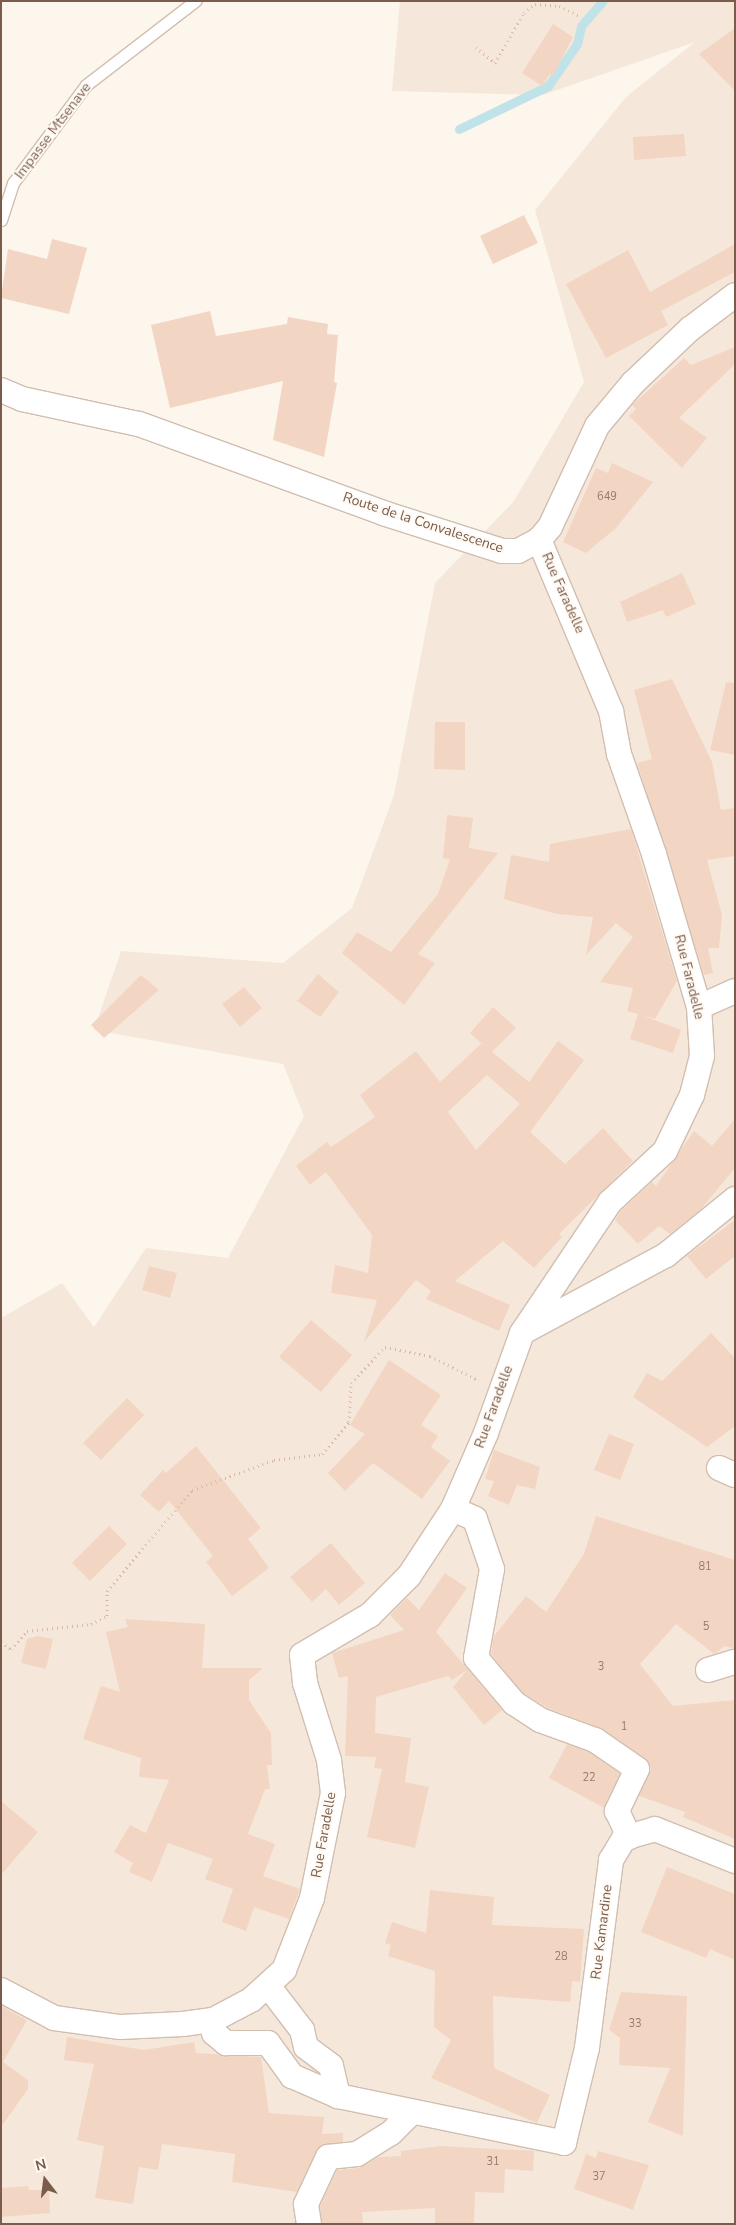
<!DOCTYPE html>
<style>
body{margin:0}
#map{position:relative;width:736px;height:2225px;overflow:hidden;background:#fdf6ec;font-family:"Nunito Sans",sans-serif}
div>[style]{position:absolute}
[style*='--x']{left:calc(var(--x)*1px);top:calc(var(--y)*1px);width:calc(var(--w)*1px);rotate:calc(var(--a)*1deg)}
.residential>*{inset:0;background:#f5e8da}
.stream>*{height:9px;margin:-4.5px;padding:0 4.5px;transform-origin:4.5px;border-radius:4.5px;background:#bfe3e8}
.building>*{inset:0;background:#f3d5c3}
.path>*{height:3px;margin-top:-1.5px;transform-origin:0;background:repeating-linear-gradient(90deg,#d9b8a5 0 1px,transparent 0 5px)}
.roads{filter:drop-shadow(1px 0 #d1beb0) drop-shadow(-1px 0 #d1beb0) drop-shadow(0 1px #d1beb0) drop-shadow(0 -1px #d1beb0)}
.lane>*{height:11px;margin:-5.5px;padding:0 5.5px;transform-origin:5.5px;border-radius:5.5px;background:#fff}
.street>*{height:24px;margin:-12px;padding:0 12px;transform-origin:12px;border-radius:12px;background:#fff}
span{translate:-50% -50%;white-space:nowrap;text-align:center;line-height:1.15;-webkit-text-stroke:4px #fffaf3;paint-order:stroke}
.number-label{font-size:11px;color:#987a6a}
.number-label span{-webkit-text-stroke-width:0}
.street-label{font-size:14px;color:#7a5c4d}
.frame{position:absolute;inset:0;border:2px solid #7a5c4d;pointer-events:none}
.north{position:absolute;left:20px;top:2155px;width:50px;height:50px;-webkit-text-stroke:4px #fffaf3;paint-order:stroke;rotate:345deg;font-size:14px;font-weight:700;line-height:20px;text-align:center;color:#7a5c4d}
.north::after{content:'';display:block;margin:auto;width:18px;height:22px;background:#7a5c4d;clip-path:polygon(50% 0,100% 100%,50% 72%,0 100%)}
</style>
<div id="map">
<div class="residential">
<i style="clip-path:polygon(400px 1px,735px 1px,735px 2224px,1px 2224px,1px 1318px,62px 1283px,94px 1327px,146px 1248px,228px 1258px,304px 1116px,283px 1064px,94px 1030px,121px 951px,283px 963px,352px 908px,394px 795px,435px 583px,514px 501px,584px 382px,535px 210px,626px 97px,695px 42px,543px 95px,392px 91px)"></i>
</div>
<div class="stream">
<i style="--x:459;--y:129;--w:99;--a:-25.8"></i>
<i style="--x:548;--y:86;--w:51;--a:-55.4"></i>
<i style="--x:577;--y:44;--w:18;--a:-77"></i>
<i style="--x:581;--y:26;--w:33;--a:-49"></i>
</div>
<div class="building">
<i style="clip-path:polygon(553px 24px,573px 37px,553px 76px,550px 74px,542px 86px,522px 73px)"></i>
<i style="clip-path:polygon(735px 28px,735px 91px,699px 54px)"></i>
<i style="clip-path:polygon(684px 134px,686px 156px,634px 160px,633px 137px)"></i>
<i style="clip-path:polygon(524px 215px,538px 243px,493px 264px,480px 236px)"></i>
<i style="clip-path:polygon(52px 239px,87px 248px,69px 314px,1px 298px,8px 249px,47px 259px)"></i>
<i style="clip-path:polygon(735px 244px,735px 272px,661px 311px,668px 325px,606px 358px,566px 284px,628px 250px,650px 292px)"></i>
<i style="clip-path:polygon(210px 311px,216px 336px,287px 324px,288px 317px,328px 324px,327px 334px,338px 335px,334px 382px,337px 383px,324px 457px,273px 440px,283px 381px,170px 408px,151px 325px)"></i>
<i style="clip-path:polygon(735px 347px,735px 364px,679px 418px,707px 438px,682px 468px,629px 416px,636px 409px,632px 405px,684px 358px,691px 365px)"></i>
<i style="clip-path:polygon(612px 463px,653px 482px,616px 528px,586px 553px,563px 542px,596px 468px,608px 473px)"></i>
<i style="clip-path:polygon(682px 573px,696px 604px,666px 617px,663px 610px,627px 622px,620px 602px)"></i>
<i style="clip-path:polygon(672px 679px,712px 762px,721px 810px,735px 808px,735px 856px,707px 860px,722px 915px,719px 948px,708px 948px,713px 973px,704px 975px,637px 763px,652px 759px,634px 690px)"></i>
<i style="clip-path:polygon(726px 682px,735px 683px,735px 755px,710px 750px)"></i>
<i style="clip-path:polygon(435px 722px,465px 722px,465px 770px,434px 769px)"></i>
<i style="clip-path:polygon(447px 815px,473px 818px,469px 848px,498px 853px,418px 954px,435px 963px,404px 1005px,342px 953px,357px 932px,391px 952px,438px 894px,450px 859px,443px 858px)"></i>
<i style="clip-path:polygon(631px 829px,677px 981px,655px 1019px,641px 1015px,681px 1030px,673px 1053px,630px 1039px,638px 1014px,627px 1011px,633px 988px,600px 982px,633px 937px,616px 923px,586px 955px,593px 917px,557px 914px,504px 899px,511px 855px,549px 862px,550px 844px)"></i>
<i style="clip-path:polygon(318px 974px,339px 992px,320px 1017px,297px 1001px)"></i>
<i style="clip-path:polygon(141px 975px,159px 990px,104px 1038px,91px 1025px)"></i>
<i style="clip-path:polygon(244px 987px,262px 1008px,240px 1027px,222px 1004px)"></i>
<i style="clip-path:polygon(evenodd,493px 1007px,516px 1028px,492px 1052px,529px 1082px,558px 1041px,584px 1060px,530px 1132px,565px 1164px,603px 1128px,633px 1161px,559px 1234px,562px 1237px,534px 1268px,503px 1241px,455px 1281px,510px 1305px,499px 1331px,426px 1299px,431px 1291px,416px 1280px,364px 1342px,377px 1300px,331px 1293px,335px 1265px,368px 1273px,372px 1235px,326px 1172px,310px 1185px,296px 1166px,327px 1142px,331px 1147px,375px 1117px,360px 1095px,416px 1051px,440px 1082px,482px 1043px,486px 1047px,470px 1033px,493px 1007px,487px 1075px,520px 1104px,476px 1150px,448px 1112px,487px 1075px)"></i>
<i style="clip-path:polygon(735px 1119px,735px 1168px,701px 1209px,670px 1234px,659px 1226px,638px 1244px,615px 1220px,621px 1211px,652px 1182px,656px 1186px,694px 1131px,712px 1146px)"></i>
<i style="clip-path:polygon(735px 1220px,735px 1256px,706px 1279px,687px 1256px)"></i>
<i style="clip-path:polygon(149px 1266px,177px 1273px,170px 1298px,142px 1290px)"></i>
<i style="clip-path:polygon(311px 1320px,352px 1355px,321px 1392px,279px 1357px)"></i>
<i style="clip-path:polygon(711px 1333px,735px 1358px,735px 1426px,707px 1447px,633px 1397px,647px 1373px,662px 1381px)"></i>
<i style="clip-path:polygon(389px 1360px,441px 1395px,421px 1425px,438px 1436px,431px 1447px,450px 1461px,422px 1499px,373px 1463px,345px 1491px,328px 1473px,365px 1434px,350px 1425px)"></i>
<i style="clip-path:polygon(127px 1398px,144px 1415px,101px 1460px,83px 1443px)"></i>
<i style="clip-path:polygon(609px 1434px,634px 1444px,620px 1480px,594px 1470px)"></i>
<i style="clip-path:polygon(196px 1446px,261px 1528px,248px 1539px,269px 1568px,232px 1596px,206px 1562px,213px 1556px,169px 1501px,159px 1512px,140px 1495px,163px 1470px,166px 1473px)"></i>
<i style="clip-path:polygon(494px 1450px,540px 1467px,535px 1489px,517px 1485px,509px 1505px,488px 1496px,494px 1481px,485px 1479px)"></i>
<i style="clip-path:polygon(596px 1516px,735px 1560px,735px 1649px,725px 1646px,714px 1654px,676px 1624px,640px 1664px,673px 1706px,735px 1700px,735px 1839px,683px 1817px,685px 1812px,639px 1796px,651px 1769px,645px 1758px,603px 1729px,548px 1708px,523px 1693px,491px 1654px,494px 1636px,526px 1596px,546px 1612px,584px 1554px)"></i>
<i style="clip-path:polygon(109px 1526px,127px 1544px,90px 1581px,72px 1563px)"></i>
<i style="clip-path:polygon(331px 1543px,365px 1583px,339px 1605px,326px 1589px,312px 1602px,290px 1577px)"></i>
<i style="clip-path:polygon(445px 1573px,467px 1588px,436px 1632px,502px 1710px,484px 1725px,453px 1687px,467px 1670px,452px 1680px,448px 1676px,376px 1697px,375px 1733px,411px 1738px,405px 1782px,429px 1787px,415px 1848px,367px 1837px,382px 1769px,374px 1768px,376px 1757px,345px 1756px,348px 1676px,339px 1678px,332px 1653px,404px 1630px,390px 1615px,407px 1598px,419px 1610px)"></i>
<i style="clip-path:polygon(125px 1619px,205px 1624px,202px 1668px,263px 1668px,249px 1680px,249px 1700px,271px 1733px,272px 1765px,267px 1765px,270px 1789px,265px 1789px,248px 1834px,275px 1844px,263px 1876px,300px 1889px,289px 1919px,254px 1907px,246px 1931px,222px 1922px,233px 1889px,205px 1879px,213px 1859px,168px 1843px,152px 1882px,129px 1872px,133px 1863px,114px 1852px,130px 1825px,146px 1833px,169px 1780px,139px 1777px,141px 1758px,83px 1739px,101px 1686px,120px 1692px,106px 1632px,128px 1627px)"></i>
<i style="clip-path:polygon(38px 1636px,53px 1639px,46px 1669px,21px 1663px,27px 1639px)"></i>
<i style="clip-path:polygon(567px 1744px,589px 1752px,620px 1774px,604px 1808px,549px 1778px)"></i>
<i style="clip-path:polygon(1px 1801px,38px 1832px,1px 1875px)"></i>
<i style="clip-path:polygon(667px 1867px,735px 1894px,735px 1960px,710px 1949px,706px 1958px,641px 1932px)"></i>
<i style="clip-path:polygon(430px 1890px,494px 1897px,492px 1925px,584px 1929px,580px 1982px,572px 1981px,570px 2002px,493px 1996px,494px 2068px,550px 2095px,537px 2123px,431px 2078px,451px 2040px,434px 2027px,435px 1971px,388px 1956px,391px 1945px,385px 1943px,392px 1922px,426px 1933px)"></i>
<i style="clip-path:polygon(621px 1992px,687px 1996px,683px 2136px,648px 2122px,670px 2068px,619px 2065px,620px 2038px,609px 2030px)"></i>
<i style="clip-path:polygon(1px 2006px,27px 2020px,3px 2062px,28px 2080px,28px 2089px,1px 2127px)"></i>
<i style="clip-path:polygon(67px 2037px,144px 2050px,194px 2042px,196px 2053px,261px 2057px,269px 2113px,324px 2117px,322px 2134px,343px 2133px,343px 2142px,320px 2146px,297px 2192px,232px 2182px,235px 2154px,162px 2144px,158px 2170px,139px 2167px,133px 2204px,95px 2198px,104px 2146px,77px 2140px,94px 2064px,64px 2060px)"></i>
<i style="clip-path:polygon(441px 2146px,534px 2151px,533px 2171px,505px 2169px,504px 2193px,475px 2192px,474px 2224px,435px 2224px,435px 2208px,362px 2212px,363px 2224px,322px 2224px,320px 2206px,337px 2170px,359px 2168px,379px 2157px,401px 2156px,401px 2151px)"></i>
<i style="clip-path:polygon(598px 2151px,649px 2165px,633px 2210px,574px 2189px,586px 2154px,596px 2158px)"></i>
<i style="clip-path:polygon(28px 2186px,29px 2190px,49px 2190px,50px 2213px,1px 2217px,1px 2188px)"></i>
</div>
<div class="path">
<i style="--x:476;--y:47;--w:25;--a:40"></i>
<i style="--x:495;--y:63;--w:58;--a:-59.9"></i>
<i style="--x:524;--y:13;--w:14;--a:-39"></i>
<i style="--x:535;--y:4;--w:24;--a:5"></i>
<i style="--x:559;--y:6;--w:23;--a:25"></i>
<i style="--x:1;--y:1642;--w:12;--a:35"></i>
<i style="--x:11;--y:1649;--w:24;--a:-48"></i>
<i style="--x:27;--y:1631;--w:64;--a:-6.2"></i>
<i style="--x:91;--y:1624;--w:18;--a:-27"></i>
<i style="--x:107;--y:1616;--w:25;--a:-90"></i>
<i style="--x:107;--y:1591;--w:132;--a:-49.9"></i>
<i style="--x:192;--y:1490;--w:87;--a:-20.1"></i>
<i style="--x:274;--y:1460;--w:48;--a:-7.1"></i>
<i style="--x:322;--y:1454;--w:42;--a:-49.8"></i>
<i style="--x:349;--y:1422;--w:39;--a:-87"></i>
<i style="--x:351;--y:1383;--w:50;--a:-46.6"></i>
<i style="--x:385;--y:1347;--w:46;--a:11.3"></i>
<i style="--x:430;--y:1356;--w:54;--a:26.6"></i>
</div>
<div class="roads">
<div class="lane">
<i style="--x:1;--y:220;--w:39;--a:-72"></i>
<i style="--x:13;--y:183;--w:122;--a:-53.3"></i>
<i style="--x:86;--y:85;--w:138;--a:-37.6"></i>
</div>
<div class="street">
<i style="--x:1;--y:390;--w:23;--a:23"></i>
<i style="--x:22;--y:399;--w:120;--a:12.1"></i>
<i style="--x:139;--y:424;--w:260;--a:20"></i>
<i style="--x:383;--y:513;--w:125;--a:17.7"></i>
<i style="--x:502;--y:551;--w:16;--a:0"></i>
<i style="--x:518;--y:551;--w:24;--a:-28"></i>
<i style="--x:539;--y:540;--w:17;--a:-50"></i>
<i style="--x:550;--y:527;--w:111;--a:-65"></i>
<i style="--x:597;--y:426;--w:56;--a:-50.1"></i>
<i style="--x:633;--y:383;--w:79;--a:-43.5"></i>
<i style="--x:690;--y:329;--w:56;--a:-37.1"></i>
<i style="--x:699;--y:1007;--w:39;--a:-24"></i>
<i style="--x:523;--y:1332;--w:162;--a:-28.3"></i>
<i style="--x:666;--y:1255;--w:89;--a:-39.1"></i>
<i style="--x:719;--y:1468;--w:17;--a:24"></i>
<i style="--x:453;--y:1509;--w:24;--a:24"></i>
<i style="--x:475;--y:1519;--w:53;--a:71.2"></i>
<i style="--x:492;--y:1569;--w:90;--a:100.2"></i>
<i style="--x:476;--y:1658;--w:59;--a:49.8"></i>
<i style="--x:514;--y:1703;--w:31;--a:33"></i>
<i style="--x:540;--y:1720;--w:59;--a:20"></i>
<i style="--x:595;--y:1740;--w:51;--a:34.6"></i>
<i style="--x:637;--y:1769;--w:47;--a:115.5"></i>
<i style="--x:617;--y:1811;--w:29;--a:65"></i>
<i style="--x:708;--y:1670;--w:28;--a:-17"></i>
<i style="--x:269;--y:1987;--w:54;--a:52.5"></i>
<i style="--x:302;--y:2030;--w:17;--a:77"></i>
<i style="--x:306;--y:2047;--w:31;--a:37"></i>
<i style="--x:331;--y:2066;--w:31;--a:77"></i>
<i style="--x:338;--y:2096;--w:231;--a:11.7"></i>
<i style="--x:564;--y:2143;--w:98;--a:-76.4"></i>
<i style="--x:587;--y:2048;--w:190;--a:-82.7"></i>
<i style="--x:611;--y:1860;--w:26;--a:-59"></i>
<i style="--x:624;--y:1838;--w:32;--a:-16"></i>
<i style="--x:655;--y:1829;--w:86;--a:21.8"></i>
<i style="--x:1;--y:1990;--w:60;--a:27.8"></i>
<i style="--x:54;--y:2018;--w:67;--a:7.8"></i>
<i style="--x:120;--y:2027;--w:63;--a:-2.7"></i>
<i style="--x:183;--y:2024;--w:30;--a:-8"></i>
<i style="--x:213;--y:2020;--w:43;--a:-27.8"></i>
<i style="--x:251;--y:2000;--w:45;--a:-42.3"></i>
<i style="--x:284;--y:1970;--w:77;--a:-68.7"></i>
<i style="--x:312;--y:1898;--w:107;--a:-78.7"></i>
<i style="--x:333;--y:1793;--w:33;--a:-97"></i>
<i style="--x:329;--y:1760;--w:81;--a:-107.3"></i>
<i style="--x:305;--y:1683;--w:28;--a:-96"></i>
<i style="--x:302;--y:1655;--w:79;--a:-30.5"></i>
<i style="--x:370;--y:1615;--w:55;--a:-45"></i>
<i style="--x:409;--y:1576;--w:80;--a:-56.7"></i>
<i style="--x:453;--y:1509;--w:83;--a:-66.5"></i>
<i style="--x:486;--y:1433;--w:106;--a:-70.2"></i>
<i style="--x:522;--y:1333;--w:158;--a:-56.1"></i>
<i style="--x:610;--y:1202;--w:75;--a:-42.8"></i>
<i style="--x:665;--y:1151;--w:62;--a:-64.3"></i>
<i style="--x:692;--y:1095;--w:40;--a:-75.6"></i>
<i style="--x:702;--y:1056;--w:49;--a:-93.5"></i>
<i style="--x:699;--y:1007;--w:159;--a:-106.4"></i>
<i style="--x:654;--y:854;--w:106;--a:-109.3"></i>
<i style="--x:619;--y:754;--w:44;--a:-100.5"></i>
<i style="--x:611;--y:711;--w:186;--a:-112.8"></i>
<i style="--x:213;--y:2020;--w:13;--a:86"></i>
<i style="--x:214;--y:2033;--w:16;--a:40"></i>
<i style="--x:226;--y:2043;--w:42;--a:0"></i>
<i style="--x:268;--y:2043;--w:41;--a:54"></i>
<i style="--x:292;--y:2076;--w:50;--a:23.5"></i>
<i style="--x:309;--y:2224;--w:20;--a:-99"></i>
<i style="--x:306;--y:2204;--w:52;--a:-64.9"></i>
<i style="--x:328;--y:2157;--w:29;--a:-6"></i>
<i style="--x:357;--y:2154;--w:40;--a:-32"></i>
<i style="--x:391;--y:2133;--w:30;--a:-45"></i>
</div>
</div>
<div class="number-label">
<span style="left:607px;top:497px">649</span>
<span style="left:705px;top:1567px">81</span>
<span style="left:706px;top:1627px">5</span>
<span style="left:601px;top:1667px">3</span>
<span style="left:624px;top:1727px">1</span>
<span style="left:589px;top:1778px">22</span>
<span style="left:561px;top:1957px">28</span>
<span style="left:635px;top:2024px">33</span>
<span style="left:493px;top:2162px">31</span>
<span style="left:599px;top:2177px">37</span>
</div>
<div class="street-label">
<span style="left:53px;top:131px;rotate:-53deg">Impasse Mtsenave</span>
<span style="left:423px;top:523px;rotate:18deg">Route de la Convalescence</span>
<span style="left:563px;top:593px;rotate:66deg">Rue Faradelle</span>
<span style="left:689px;top:977px;rotate:76deg">Rue Faradelle</span>
<span style="left:494px;top:1407px;rotate:-70deg">Rue Faradelle</span>
<span style="left:324px;top:1835px;rotate:-80deg">Rue Faradelle</span>
<span style="left:602px;top:1932px;rotate:-83deg">Rue Kamardine</span>
</div>
<div class="frame"></div>
<div class="north">N</div>
</div>
